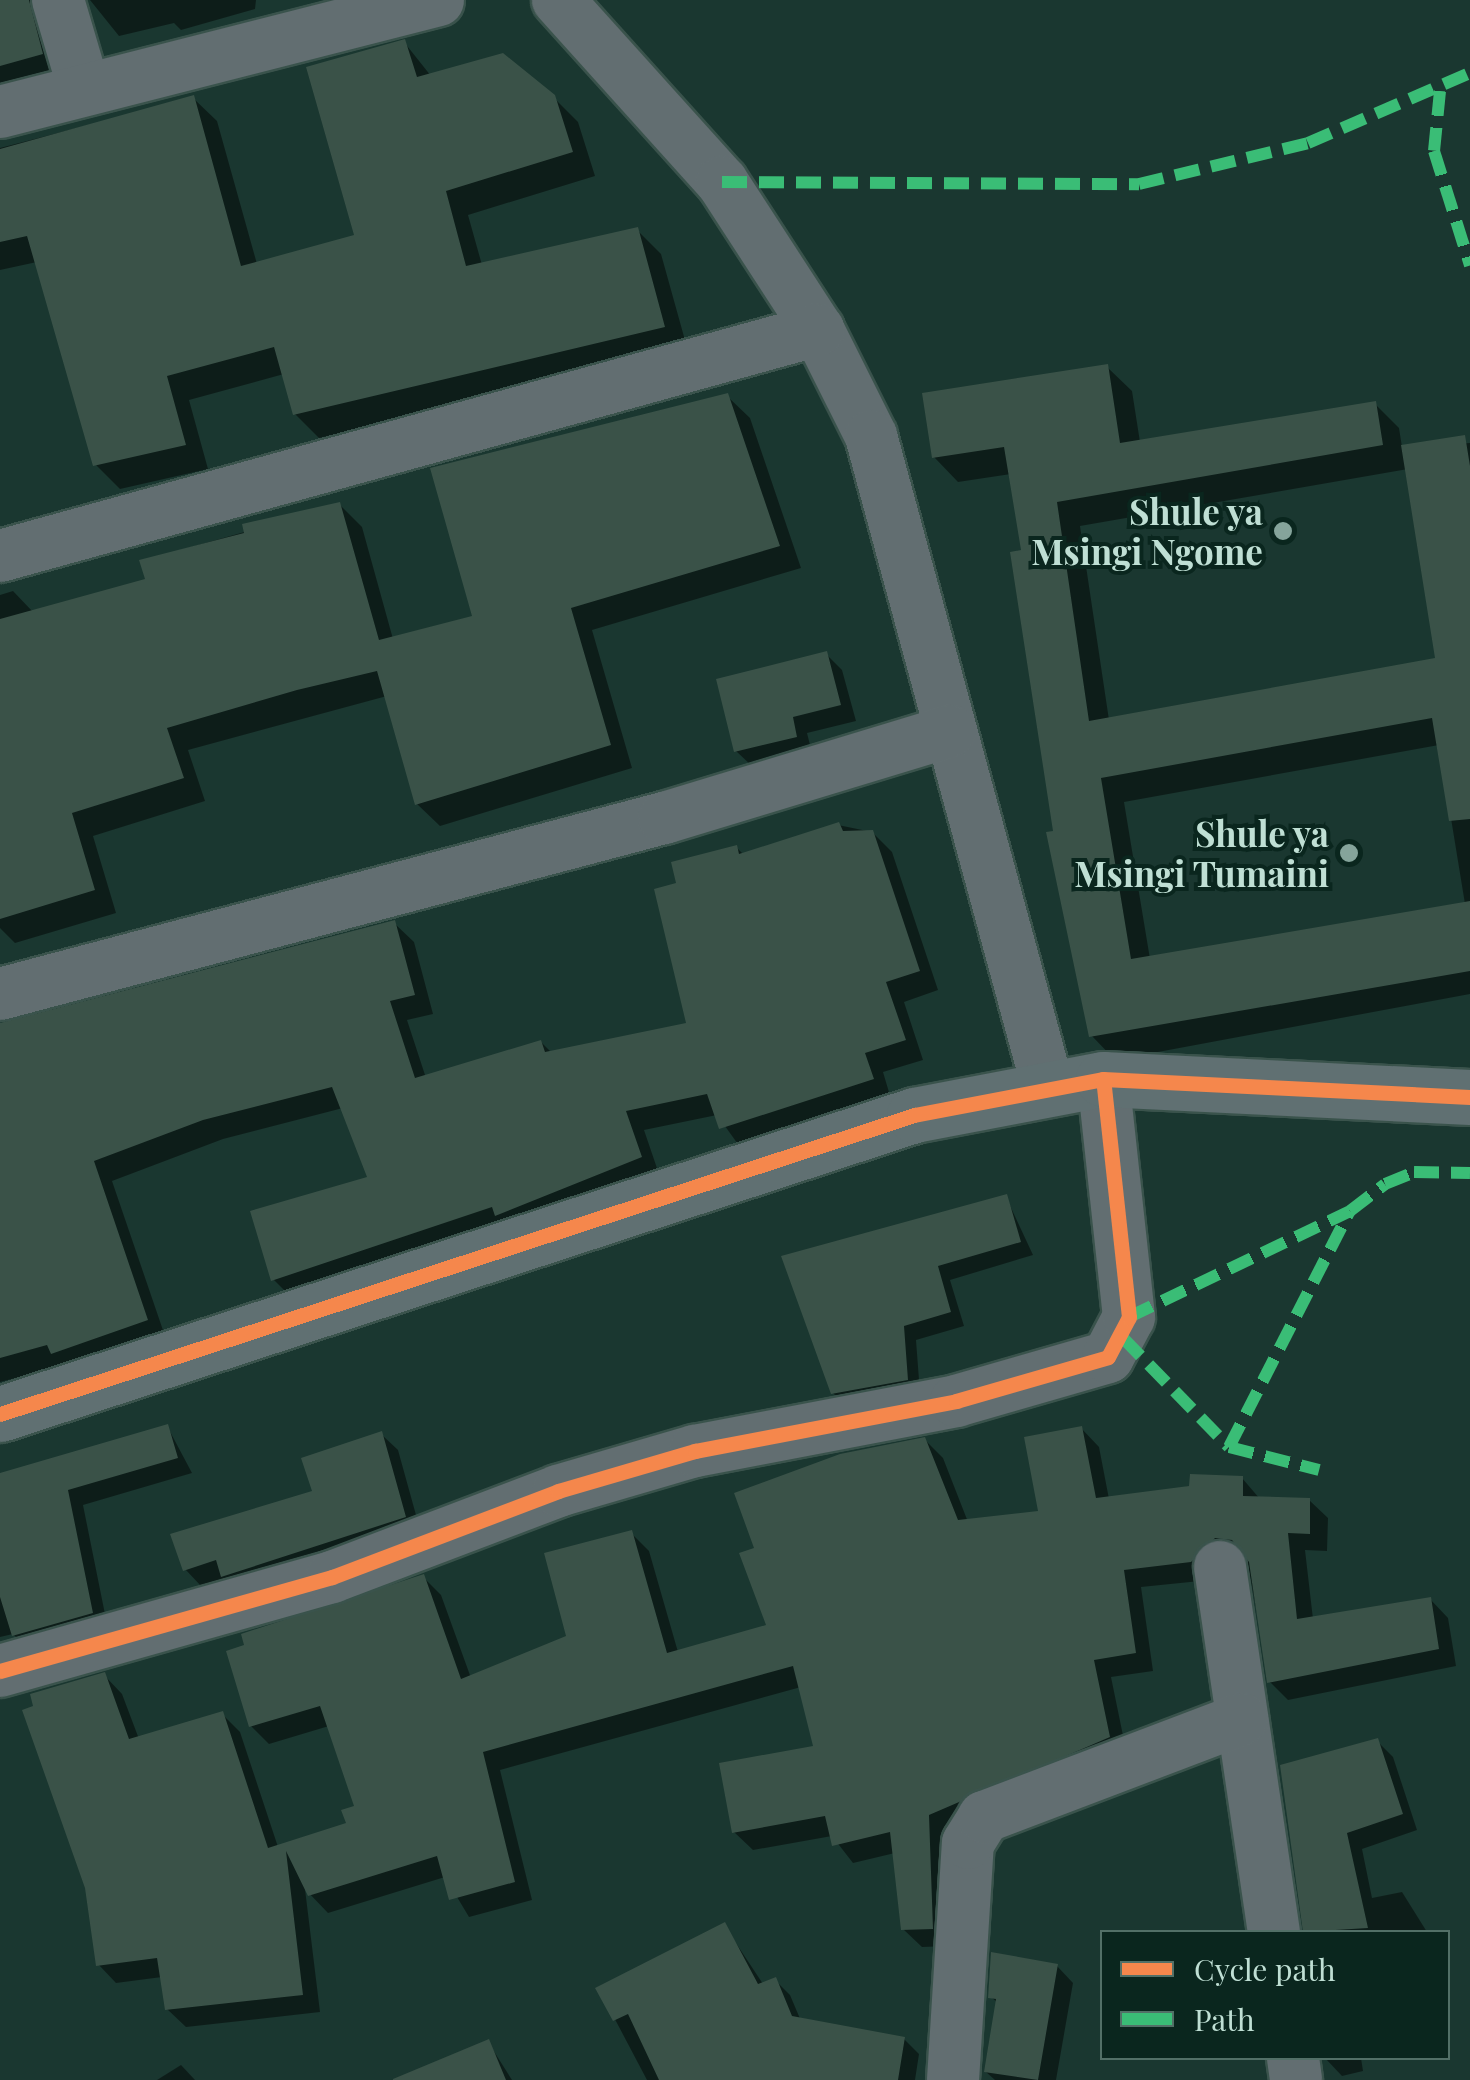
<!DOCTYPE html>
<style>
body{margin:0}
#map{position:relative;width:1470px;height:2080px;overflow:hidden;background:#1a3730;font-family:"Playfair Display",serif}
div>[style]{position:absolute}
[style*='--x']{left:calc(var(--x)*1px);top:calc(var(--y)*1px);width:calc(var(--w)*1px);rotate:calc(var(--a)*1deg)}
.shadow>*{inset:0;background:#0007}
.building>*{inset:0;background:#3a5248}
.roads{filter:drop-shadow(2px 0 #3a534c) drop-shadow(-2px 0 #3a534c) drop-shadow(0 2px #3a534c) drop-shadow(0 -2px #3a534c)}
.street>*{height:52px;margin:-26px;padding:0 26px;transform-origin:26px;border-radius:26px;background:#626e71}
.secondary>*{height:55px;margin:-27.5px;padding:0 27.5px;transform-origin:27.5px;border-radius:27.5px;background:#607072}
.quiet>*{height:12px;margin-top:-6px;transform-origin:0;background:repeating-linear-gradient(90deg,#3abd76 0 25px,transparent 0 37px)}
.cycleway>*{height:15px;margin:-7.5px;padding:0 7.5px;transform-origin:7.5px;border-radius:7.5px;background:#f5874c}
.dots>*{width:28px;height:28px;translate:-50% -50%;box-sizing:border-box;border:5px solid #0a261e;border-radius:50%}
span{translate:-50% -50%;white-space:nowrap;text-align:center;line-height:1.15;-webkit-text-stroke:8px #0a261e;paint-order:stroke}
.poi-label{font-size:35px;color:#bfdfd4;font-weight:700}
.right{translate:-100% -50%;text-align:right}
.legend{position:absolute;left:1100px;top:1930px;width:350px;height:130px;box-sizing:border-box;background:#0a261e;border:2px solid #527067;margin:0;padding:12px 18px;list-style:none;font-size:30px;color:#bfdfd4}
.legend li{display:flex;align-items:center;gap:20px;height:50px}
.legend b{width:50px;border:2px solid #527067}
</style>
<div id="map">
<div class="shadow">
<i style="clip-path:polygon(0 0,68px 0,65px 78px,0 95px)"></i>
<i style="clip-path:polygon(90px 0,256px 0,255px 9px,181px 30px,174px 23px,119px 36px)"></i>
<i style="clip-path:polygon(404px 42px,431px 76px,553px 97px,578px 122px,595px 176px,468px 215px,482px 265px,637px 230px,661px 254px,688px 351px,319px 438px,295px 414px,284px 374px,189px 400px,208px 469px,120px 489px,96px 465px,37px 262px,0 270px,0 148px,193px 98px,217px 121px,257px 264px,357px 237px)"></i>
<i style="clip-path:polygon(evenodd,1107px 367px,1132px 391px,1140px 442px,1375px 404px,1399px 428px,1402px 447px,1470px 443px,1470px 994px,1115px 1060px,1091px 1035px,1011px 474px,958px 482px,934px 457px,1107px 367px,1408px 469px,1438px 660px,1109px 720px,1080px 526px,1408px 469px,1107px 367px,1439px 745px,1465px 904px,1150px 959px,1124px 802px,1439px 745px)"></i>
<i style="clip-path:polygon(727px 396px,750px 418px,801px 568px,592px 630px,632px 768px,440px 826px,417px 804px,387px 696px,188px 750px,205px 801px,93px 836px,116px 913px,15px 943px,0 928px,0 595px,13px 591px,33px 612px,148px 581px,142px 561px,340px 505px,362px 527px,393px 639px,475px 618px)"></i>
<i style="clip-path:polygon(826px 654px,842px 670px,856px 721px,807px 733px,812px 753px,753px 767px,736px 751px)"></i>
<i style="clip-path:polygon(838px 825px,872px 832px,892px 852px,938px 990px,904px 1002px,923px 1060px,883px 1072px,891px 1099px,740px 1147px,717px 1115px,644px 1130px,660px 1177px,292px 1298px,273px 1279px,371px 1179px,343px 1108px,223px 1139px,112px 1181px,166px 1339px,0 1382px,0 1025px,394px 923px,414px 942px,433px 1014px,407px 1020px,426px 1078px,541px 1042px,552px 1053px,689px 1025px,680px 884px,736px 847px,744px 855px)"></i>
<i style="clip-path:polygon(1006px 1197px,1033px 1255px,950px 1280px,964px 1326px,916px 1340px,920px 1393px,847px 1407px,833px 1393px,784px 1258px)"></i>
<i style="clip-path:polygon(167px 1426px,192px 1473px,83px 1505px,108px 1629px,30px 1651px,13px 1634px,0 1637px,0 1477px)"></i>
<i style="clip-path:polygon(1081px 1428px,1099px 1447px,1109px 1499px,1242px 1478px,1260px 1499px,1309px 1500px,1328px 1518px,1327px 1551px,1305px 1550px,1313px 1619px,1430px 1599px,1448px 1618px,1456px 1666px,1288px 1700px,1270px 1682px,1247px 1559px,1234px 1554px,1210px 1580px,1141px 1587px,1153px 1671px,1111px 1677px,1127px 1755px,946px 1833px,950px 1946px,922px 1947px,903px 1929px,895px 1853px,853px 1863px,832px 1836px,753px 1850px,734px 1832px,816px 1748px,801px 1687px,500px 1770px,532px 1900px,469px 1917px,445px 1877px,328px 1913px,305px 1889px,320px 2012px,186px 2027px,167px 2009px,162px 1977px,116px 1983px,98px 1964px,104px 1675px,122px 1694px,139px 1739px,222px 1714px,240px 1732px,278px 1847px,349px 1825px,358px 1808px,329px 1726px,269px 1744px,251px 1726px,423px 1577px,441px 1595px,471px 1678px,569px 1637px,631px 1533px,649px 1551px,678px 1652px,770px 1626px,758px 1549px,925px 1440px,943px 1458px,968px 1522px,1041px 1514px)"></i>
<i style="clip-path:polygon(381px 1434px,398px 1450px,421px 1533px,240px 1592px,225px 1578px,201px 1586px,185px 1569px,316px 1492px)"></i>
<i style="clip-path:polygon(1377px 1741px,1393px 1757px,1417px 1830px,1362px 1849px,1372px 1898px,1402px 1892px,1427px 1932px,1304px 1932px)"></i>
<i style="clip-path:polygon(724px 1925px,763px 1984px,775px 1980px,790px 1995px,801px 2021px,904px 2039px,919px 2054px,915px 2080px,647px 2080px,599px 1989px)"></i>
<i style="clip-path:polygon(1057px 1966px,1073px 1983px,1056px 2080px,995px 2080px,986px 2072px,998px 2003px,991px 1997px)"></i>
<i style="clip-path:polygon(488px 2042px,512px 2080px,405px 2080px)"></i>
<i style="clip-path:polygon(1325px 2058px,1361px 2058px,1363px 2071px,1342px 2076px)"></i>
<i style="clip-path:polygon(181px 2065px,195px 2080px,157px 2080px)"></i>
</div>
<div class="building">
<i style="clip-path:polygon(0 0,29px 0,43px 54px,0 66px)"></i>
<i style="clip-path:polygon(405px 39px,417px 77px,503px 53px,555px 95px,573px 152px,446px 191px,466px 266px,638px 227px,665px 327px,293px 415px,274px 347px,167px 376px,186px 445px,93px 466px,27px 236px,0 242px,0 149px,194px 95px,241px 266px,354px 235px,306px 67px)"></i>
<i style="clip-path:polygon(1108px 364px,1120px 443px,1376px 401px,1383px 445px,1057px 502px,1089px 721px,1435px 658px,1401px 445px,1465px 435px,1470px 466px,1470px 819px,1449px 821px,1432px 718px,1101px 778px,1131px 959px,1470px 901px,1470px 971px,1089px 1037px,1046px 832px,1053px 831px,1010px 552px,1021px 550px,1004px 447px,932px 458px,922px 393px)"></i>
<i style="clip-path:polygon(728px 393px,780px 546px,571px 608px,611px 745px,415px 805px,377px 671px,297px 690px,167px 728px,184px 778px,72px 813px,95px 890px,0 919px,0 619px,145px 579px,139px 560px,244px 533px,242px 524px,340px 502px,379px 640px,472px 616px,430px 468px)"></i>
<i style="clip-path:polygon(827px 651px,841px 705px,793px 717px,797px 737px,734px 752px,716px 679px)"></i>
<i style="clip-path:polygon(839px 822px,843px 831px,873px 830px,920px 971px,886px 982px,906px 1040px,865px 1053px,874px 1079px,719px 1129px,707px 1094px,626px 1111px,642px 1157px,495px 1216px,492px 1207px,271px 1281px,250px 1211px,367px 1177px,332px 1087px,203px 1120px,94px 1161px,148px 1320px,51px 1354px,47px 1345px,0 1358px,0 1023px,395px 920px,415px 995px,390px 1001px,415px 1078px,541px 1040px,545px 1052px,686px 1023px,654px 889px,676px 883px,671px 862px,737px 845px,739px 854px)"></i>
<i style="clip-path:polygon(1007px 1194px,1021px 1242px,938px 1266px,951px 1312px,904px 1326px,908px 1380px,831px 1394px,781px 1256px)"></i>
<i style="clip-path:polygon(168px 1424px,178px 1458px,68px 1490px,93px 1613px,12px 1636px,0 1597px,0 1473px)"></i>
<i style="clip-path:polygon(1082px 1426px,1096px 1498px,1189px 1486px,1190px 1474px,1243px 1476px,1243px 1496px,1310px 1498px,1310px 1534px,1288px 1533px,1297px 1619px,1431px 1597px,1439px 1649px,1267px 1683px,1249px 1562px,1232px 1540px,1215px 1538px,1191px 1562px,1124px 1570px,1136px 1653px,1094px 1660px,1110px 1737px,929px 1815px,933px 1929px,901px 1930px,890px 1832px,832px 1846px,825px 1816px,732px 1833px,719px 1763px,813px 1746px,793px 1666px,483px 1752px,515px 1882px,449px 1900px,437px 1856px,308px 1896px,286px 1851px,303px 1995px,165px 2010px,157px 1958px,96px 1966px,85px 1888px,22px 1710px,33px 1706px,30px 1694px,105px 1672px,129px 1739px,223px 1711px,268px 1848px,346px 1823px,341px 1810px,354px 1806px,320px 1706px,249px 1727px,226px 1651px,244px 1645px,241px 1634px,424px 1574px,461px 1679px,566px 1636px,544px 1553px,632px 1530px,667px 1653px,766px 1625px,739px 1553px,754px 1548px,734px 1493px,840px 1454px,925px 1437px,958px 1520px,1038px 1511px,1024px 1437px)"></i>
<i style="clip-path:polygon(382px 1431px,406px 1517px,221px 1577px,216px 1560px,183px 1571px,170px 1534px,312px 1491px,301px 1458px)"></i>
<i style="clip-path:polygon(1378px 1738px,1403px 1814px,1347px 1833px,1368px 1928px,1303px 1932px,1280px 1765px)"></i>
<i style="clip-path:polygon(725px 1922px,758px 1984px,776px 1977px,792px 2016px,905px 2037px,898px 2080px,659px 2080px,628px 2014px,613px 2021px,595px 1988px)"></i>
<i style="clip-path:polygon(991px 1952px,1058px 1964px,1038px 2080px,984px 2072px,996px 1999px,988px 1998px)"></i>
<i style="clip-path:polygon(489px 2039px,506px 2080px,393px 2080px,393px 2079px)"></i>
</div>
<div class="roads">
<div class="street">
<i style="--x:58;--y:0;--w:89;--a:73.6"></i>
<i style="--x:558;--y:0;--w:245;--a:48"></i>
<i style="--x:722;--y:182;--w:176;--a:57"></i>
<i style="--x:818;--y:330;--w:119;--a:63.4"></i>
<i style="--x:871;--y:436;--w:676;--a:74.81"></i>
<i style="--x:0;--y:112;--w:452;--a:-14.3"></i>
<i style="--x:0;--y:556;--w:849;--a:-15.44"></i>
<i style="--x:0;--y:994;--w:687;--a:-14.85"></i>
<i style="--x:664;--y:818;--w:299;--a:-16.9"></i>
<i style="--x:1220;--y:1567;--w:369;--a:81.6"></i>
<i style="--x:0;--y:1671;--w:345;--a:-15.8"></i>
<i style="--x:332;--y:1577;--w:242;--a:-20.8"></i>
<i style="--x:558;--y:1491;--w:143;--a:-16.3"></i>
<i style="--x:695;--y:1451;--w:266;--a:-10.8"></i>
<i style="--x:956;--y:1401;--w:158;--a:-16.1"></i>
<i style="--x:1108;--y:1357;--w:45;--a:-62.3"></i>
<i style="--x:1129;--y:1317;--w:239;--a:-96.2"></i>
<i style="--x:1293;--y:2058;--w:22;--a:82"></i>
<i style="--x:953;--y:2080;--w:237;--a:-86.4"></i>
<i style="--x:968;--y:1843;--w:31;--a:-58"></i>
<i style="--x:984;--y:1817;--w:276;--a:-20.8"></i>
</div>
<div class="secondary">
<i style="--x:0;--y:1414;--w:962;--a:-18.11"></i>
<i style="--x:914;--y:1115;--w:192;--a:-10.8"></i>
<i style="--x:1103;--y:1079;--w:367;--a:2.8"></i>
</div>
</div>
<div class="quiet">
<i style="--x:1440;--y:91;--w:60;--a:95.7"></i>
<i style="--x:1434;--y:151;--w:120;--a:72.5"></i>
<i style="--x:722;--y:182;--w:417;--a:0.3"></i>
<i style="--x:1139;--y:184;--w:174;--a:-13.6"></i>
<i style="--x:1308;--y:143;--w:176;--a:-23.4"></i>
<i style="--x:1129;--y:1317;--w:245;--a:-25.6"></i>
<i style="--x:1350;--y:1211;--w:44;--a:-37.6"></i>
<i style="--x:1385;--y:1184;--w:31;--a:-22"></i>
<i style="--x:1414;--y:1172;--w:56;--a:1"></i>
<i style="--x:1123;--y:1338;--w:152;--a:45.8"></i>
<i style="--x:1229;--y:1447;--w:93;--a:14.3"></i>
<i style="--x:1229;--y:1447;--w:265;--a:-62.9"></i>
</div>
<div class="cycleway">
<i style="--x:0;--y:1414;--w:962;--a:-18.11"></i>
<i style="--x:914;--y:1115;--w:192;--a:-10.8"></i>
<i style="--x:1103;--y:1079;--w:367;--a:2.8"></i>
<i style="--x:0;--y:1671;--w:345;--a:-15.8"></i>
<i style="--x:332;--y:1577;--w:242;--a:-20.8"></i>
<i style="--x:558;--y:1491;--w:143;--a:-16.3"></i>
<i style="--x:695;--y:1451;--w:266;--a:-10.8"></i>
<i style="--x:956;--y:1401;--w:158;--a:-16.1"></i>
<i style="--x:1108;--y:1357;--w:45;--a:-62.3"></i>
<i style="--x:1129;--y:1317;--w:239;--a:-96.2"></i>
</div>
<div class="dots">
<i style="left:1283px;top:531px;background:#85a49b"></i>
<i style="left:1349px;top:853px;background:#85a49b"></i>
</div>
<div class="poi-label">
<span class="right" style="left:1263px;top:531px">Shule ya<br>Msingi Ngome</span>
<span class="right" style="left:1329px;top:853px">Shule ya<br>Msingi Tumaini</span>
</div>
<ul class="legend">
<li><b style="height:12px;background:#f5874c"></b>Cycle path</li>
<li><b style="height:12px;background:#3abd76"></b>Path</li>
</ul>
</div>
